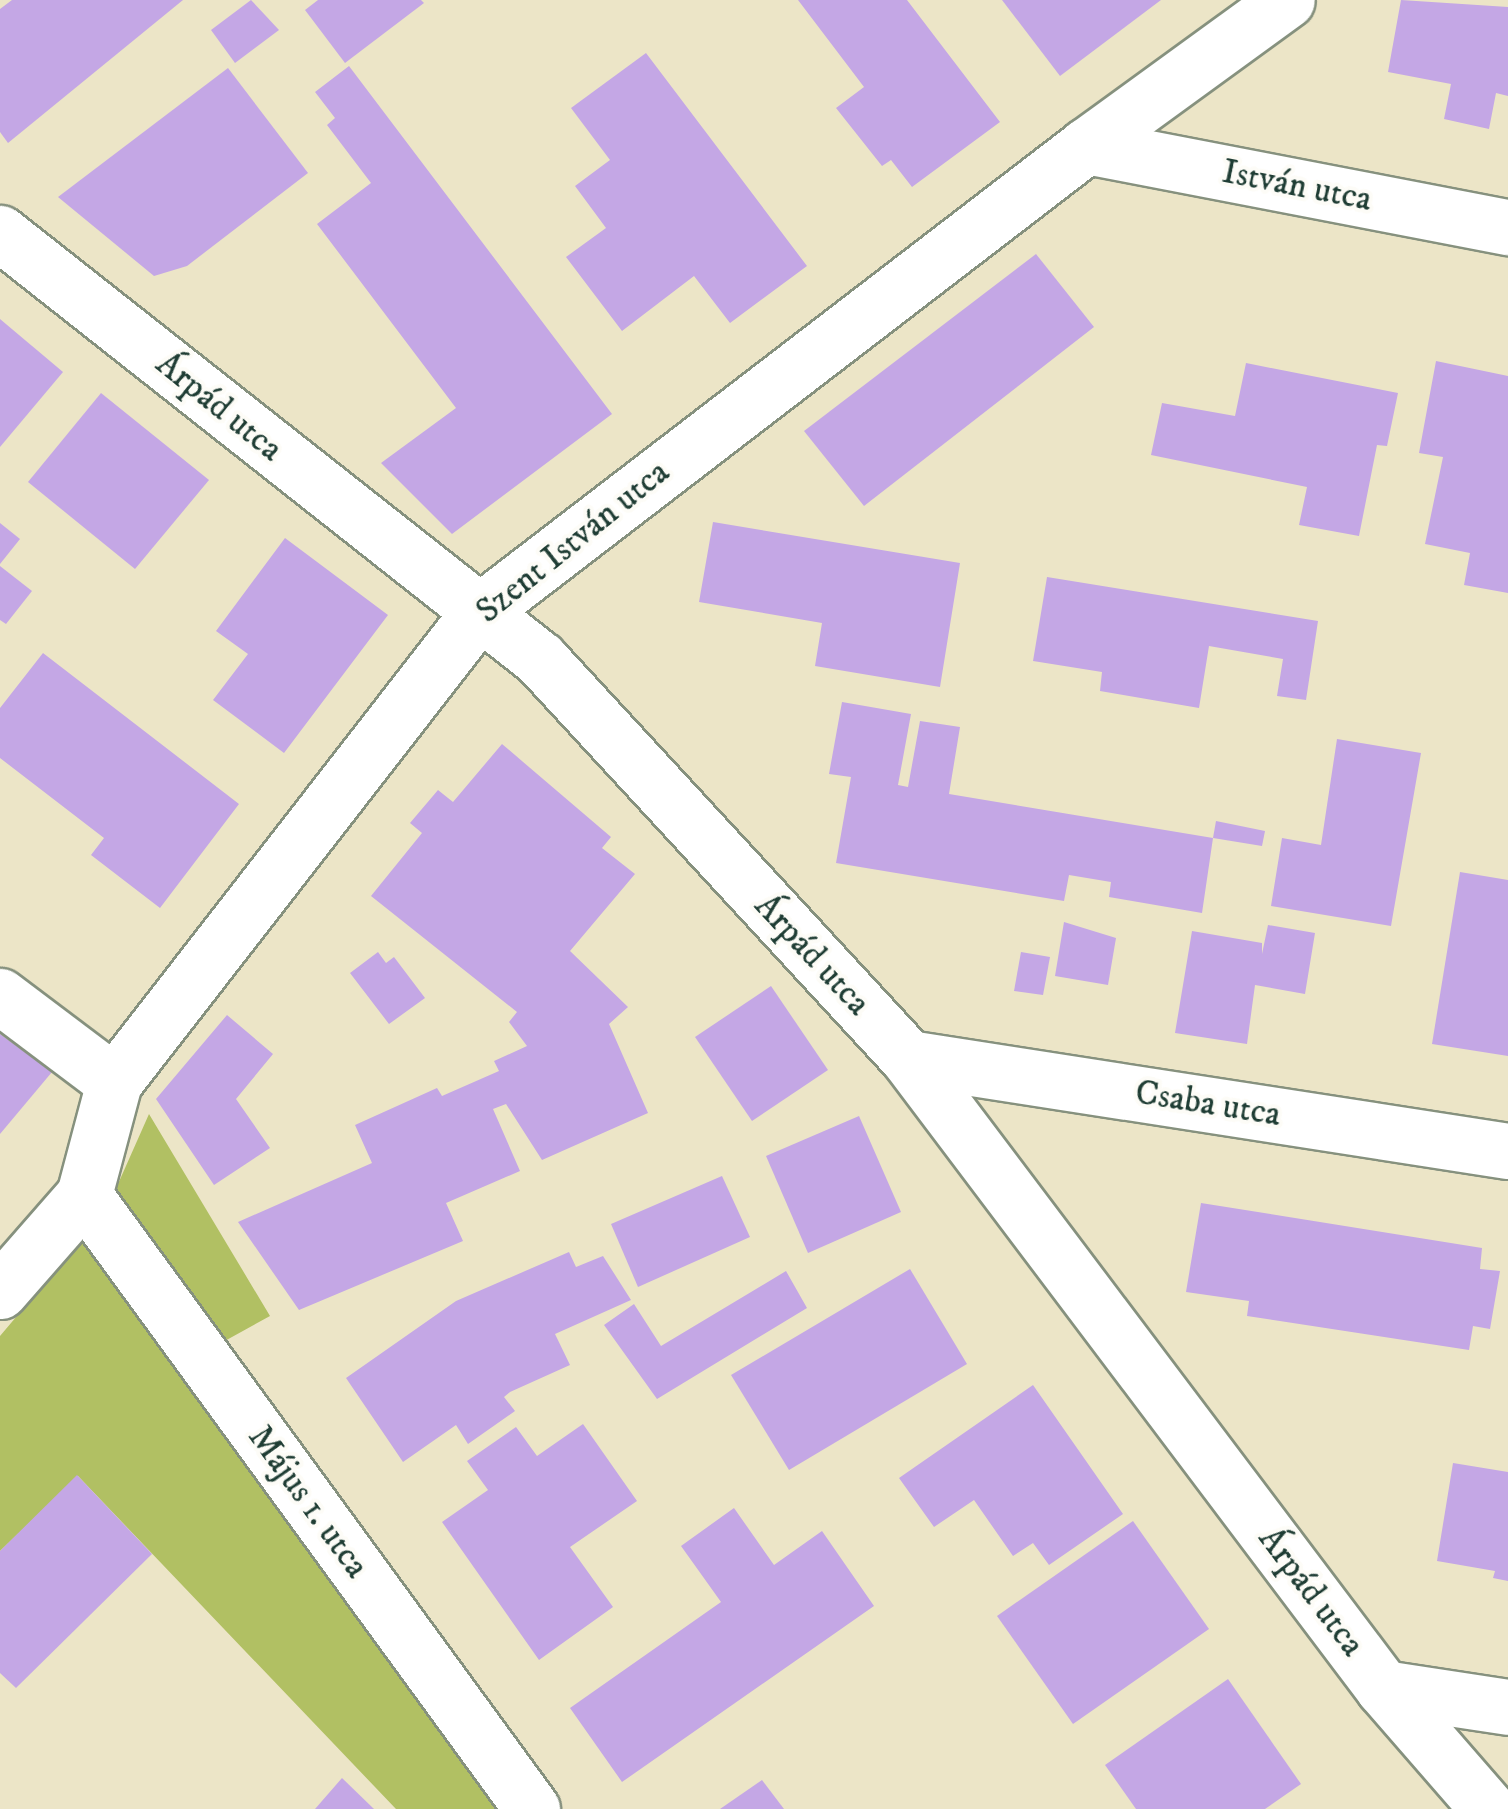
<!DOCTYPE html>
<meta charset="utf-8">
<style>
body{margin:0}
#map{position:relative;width:1508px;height:1809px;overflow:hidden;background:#ece5c7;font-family:"IM FELL DW Pica",serif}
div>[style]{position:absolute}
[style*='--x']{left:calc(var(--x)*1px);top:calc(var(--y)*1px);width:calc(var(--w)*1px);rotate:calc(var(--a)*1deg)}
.green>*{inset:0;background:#b1c063}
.building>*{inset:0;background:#c4a7e5}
.roads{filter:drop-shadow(2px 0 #86917e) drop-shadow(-2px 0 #86917e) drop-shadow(0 2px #86917e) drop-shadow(0 -2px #86917e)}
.minor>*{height:55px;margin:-27.5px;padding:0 27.5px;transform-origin:27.5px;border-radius:27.5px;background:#fff}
span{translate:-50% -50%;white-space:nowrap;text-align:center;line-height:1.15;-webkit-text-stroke:8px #fdfcf7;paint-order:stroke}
.street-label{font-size:35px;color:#1f3d34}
</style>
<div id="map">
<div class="green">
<i style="clip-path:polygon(149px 1114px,270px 1316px,203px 1353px,513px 1809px,396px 1809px,78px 1476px,0 1551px,0 1336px,106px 1211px)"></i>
</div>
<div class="building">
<i style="clip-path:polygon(12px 0,183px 0,8px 143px,0 132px,0 9px)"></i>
<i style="clip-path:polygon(251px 0,279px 30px,235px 63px,211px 30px)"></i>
<i style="clip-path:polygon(318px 0,421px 0,424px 3px,345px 63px,305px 10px)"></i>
<i style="clip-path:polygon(798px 0,907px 0,1000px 122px,912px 187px,891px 160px,882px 166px,836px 108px,864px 87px)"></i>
<i style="clip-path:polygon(1002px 0,1161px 0,1060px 76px)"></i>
<i style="clip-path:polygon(1401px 0,1508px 7px,1508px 96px,1496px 93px,1489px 129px,1444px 119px,1451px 84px,1388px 72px)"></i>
<i style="clip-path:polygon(646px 53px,807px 266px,730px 323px,694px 276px,622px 331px,566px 257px,606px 228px,575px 186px,610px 160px,571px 108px)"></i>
<i style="clip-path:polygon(349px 66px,612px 414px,452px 534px,381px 463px,456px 408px,317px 224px,371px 183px,327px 125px,335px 118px,315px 92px)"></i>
<i style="clip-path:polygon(228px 68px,308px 173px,187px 266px,154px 276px,58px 197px)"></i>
<i style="clip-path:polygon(1036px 254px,1094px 327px,864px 506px,804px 431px)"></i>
<i style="clip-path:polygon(0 319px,63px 372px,0 447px)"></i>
<i style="clip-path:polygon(1436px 361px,1508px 376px,1508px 593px,1464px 585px,1470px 553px,1425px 544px,1443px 457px,1419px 453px)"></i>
<i style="clip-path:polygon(1246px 363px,1398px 393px,1387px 446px,1377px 445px,1359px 536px,1299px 525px,1307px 487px,1151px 455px,1162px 403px,1235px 416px)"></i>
<i style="clip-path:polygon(101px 393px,209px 480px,135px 569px,28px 482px)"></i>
<i style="clip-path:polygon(713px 522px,960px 563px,940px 687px,815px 666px,822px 623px,699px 602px)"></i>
<i style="clip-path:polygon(0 523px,20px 539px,0 564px)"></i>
<i style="clip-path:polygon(285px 538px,388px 615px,284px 753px,213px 700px,248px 654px,216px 631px)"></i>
<i style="clip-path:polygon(0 566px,32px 591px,6px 624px,0 620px)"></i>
<i style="clip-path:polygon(1047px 577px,1318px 621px,1306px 700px,1277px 696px,1283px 659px,1209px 646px,1199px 708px,1100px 691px,1102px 672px,1033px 661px)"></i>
<i style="clip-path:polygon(43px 653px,239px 804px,160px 908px,91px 855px,104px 838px,0 758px,0 708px)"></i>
<i style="clip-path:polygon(842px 702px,911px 714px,898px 785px,908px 787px,920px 721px,960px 727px,949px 794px,1213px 838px,1202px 913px,1109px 897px,1111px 882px,1069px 875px,1064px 901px,836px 863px,851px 777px,829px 774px)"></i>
<i style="clip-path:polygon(1337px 739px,1421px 753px,1391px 926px,1271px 906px,1282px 838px,1321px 845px)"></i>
<i style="clip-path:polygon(502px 744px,611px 837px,602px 848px,635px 874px,570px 951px,628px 1007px,609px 1024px,648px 1113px,542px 1160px,506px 1104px,493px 1109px,520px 1171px,446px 1203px,463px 1241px,299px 1310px,238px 1222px,372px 1163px,355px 1125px,437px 1088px,442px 1096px,499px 1071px,494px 1061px,527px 1046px,509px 1022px,517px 1012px,371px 896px,422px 833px,410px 823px,438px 790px,453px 802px)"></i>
<i style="clip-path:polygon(1216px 821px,1265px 831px,1262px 846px,1213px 838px)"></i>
<i style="clip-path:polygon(1460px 872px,1508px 880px,1508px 1056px,1432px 1044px)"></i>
<i style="clip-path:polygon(1064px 922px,1116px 938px,1108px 985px,1055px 976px)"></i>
<i style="clip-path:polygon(1268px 925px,1315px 933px,1305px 994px,1255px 985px,1247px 1044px,1175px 1033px,1192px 931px,1262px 943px,1262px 954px)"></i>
<i style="clip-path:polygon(378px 952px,386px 963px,394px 957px,425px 998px,389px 1024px,350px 973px)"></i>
<i style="clip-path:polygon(1021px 952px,1050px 957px,1043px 995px,1014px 991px)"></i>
<i style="clip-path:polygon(771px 986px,828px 1070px,752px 1121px,695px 1037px)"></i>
<i style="clip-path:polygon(227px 1015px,273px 1054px,236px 1099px,270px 1148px,214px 1185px,156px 1099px)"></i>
<i style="clip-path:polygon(0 1034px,52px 1072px,0 1134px)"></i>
<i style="clip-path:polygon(859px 1116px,901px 1212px,808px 1253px,766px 1156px)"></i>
<i style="clip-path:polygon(722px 1176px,750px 1237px,638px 1287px,611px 1224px)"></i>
<i style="clip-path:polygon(1201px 1203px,1482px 1248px,1480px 1269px,1500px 1271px,1490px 1329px,1473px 1326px,1469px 1350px,1247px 1316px,1249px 1301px,1186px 1292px)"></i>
<i style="clip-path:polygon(569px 1252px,576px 1267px,603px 1256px,631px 1300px,555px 1334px,570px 1365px,510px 1392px,504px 1397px,515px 1411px,468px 1444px,456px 1425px,403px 1462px,346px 1378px,456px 1301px)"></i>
<i style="clip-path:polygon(910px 1269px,967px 1364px,789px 1470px,731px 1375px)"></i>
<i style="clip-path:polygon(786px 1271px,807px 1308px,657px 1399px,604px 1325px,634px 1304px,661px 1346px)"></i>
<i style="clip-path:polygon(1033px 1385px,1123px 1514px,1049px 1565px,1033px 1543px,1013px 1556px,974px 1500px,934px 1527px,899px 1478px)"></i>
<i style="clip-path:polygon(583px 1424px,637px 1501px,570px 1547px,613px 1607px,539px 1660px,442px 1522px,488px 1490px,467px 1461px,516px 1427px,537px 1456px)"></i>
<i style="clip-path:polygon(1453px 1463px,1508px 1472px,1508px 1581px,1493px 1578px,1495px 1571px,1437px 1561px)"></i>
<i style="clip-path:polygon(77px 1475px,152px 1554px,16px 1688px,0 1673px,0 1551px)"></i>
<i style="clip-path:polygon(734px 1508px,774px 1565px,822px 1531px,874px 1606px,622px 1782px,570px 1708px,721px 1602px,681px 1546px)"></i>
<i style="clip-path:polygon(1133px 1521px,1209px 1629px,1073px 1724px,997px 1616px)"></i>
<i style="clip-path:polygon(1228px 1679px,1301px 1784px,1265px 1809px,1136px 1809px,1105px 1765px)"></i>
<i style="clip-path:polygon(342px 1778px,374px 1809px,315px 1809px)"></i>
<i style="clip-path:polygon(762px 1780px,784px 1809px,720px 1809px)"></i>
</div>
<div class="roads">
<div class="minor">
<i style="--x:1086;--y:146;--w:430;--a:10.9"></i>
<i style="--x:0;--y:233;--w:688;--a:38.27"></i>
<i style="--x:540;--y:659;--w:543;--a:47.31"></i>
<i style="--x:908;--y:1058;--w:789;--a:52.98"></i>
<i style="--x:1383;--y:1688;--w:160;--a:49"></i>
<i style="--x:0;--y:996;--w:143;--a:37"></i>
<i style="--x:908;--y:1058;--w:607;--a:8.81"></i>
<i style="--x:84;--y:1195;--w:760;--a:53.88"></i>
<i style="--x:0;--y:1291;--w:128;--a:-48.8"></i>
<i style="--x:84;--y:1195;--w:117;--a:-75.1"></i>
<i style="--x:114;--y:1082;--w:595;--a:-52.17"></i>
<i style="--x:479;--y:612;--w:765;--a:-37.51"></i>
<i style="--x:1086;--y:146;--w:248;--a:-36"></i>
<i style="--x:1383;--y:1688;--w:126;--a:8.6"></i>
</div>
</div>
<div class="street-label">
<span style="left:1297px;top:186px;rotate:11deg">István utca</span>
<span style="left:219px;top:407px;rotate:39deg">Árpád utca</span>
<span style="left:573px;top:542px;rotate:-39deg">Szent István utca</span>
<span style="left:812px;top:955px;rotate:47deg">Árpád utca</span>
<span style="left:1208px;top:1104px;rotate:9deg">Csaba utca</span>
<span style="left:308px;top:1502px;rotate:54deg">Május 1. utca</span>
<span style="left:1311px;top:1592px;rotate:53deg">Árpád utca</span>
</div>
</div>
